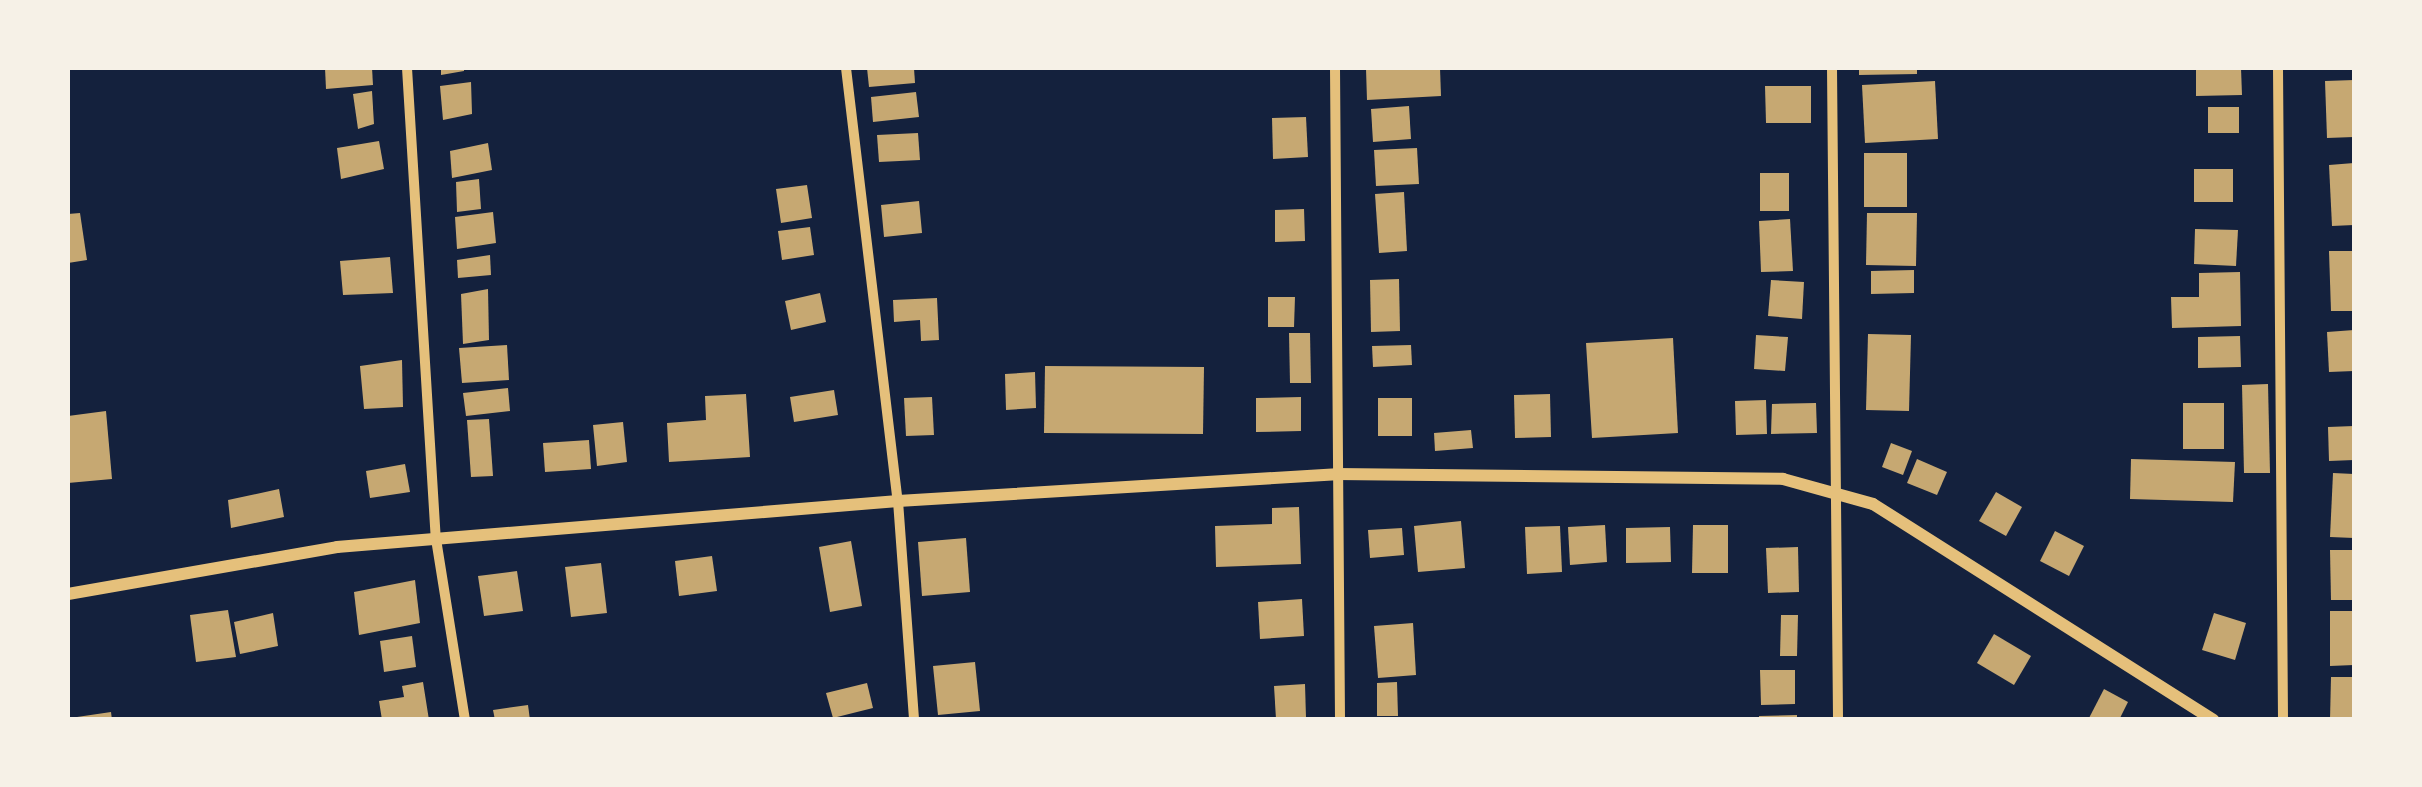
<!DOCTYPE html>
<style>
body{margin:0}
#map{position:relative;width:2422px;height:787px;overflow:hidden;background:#14213d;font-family:Manrope,sans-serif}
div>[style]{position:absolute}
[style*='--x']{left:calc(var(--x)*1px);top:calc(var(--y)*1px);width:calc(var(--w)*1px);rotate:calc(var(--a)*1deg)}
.building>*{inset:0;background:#c6a872}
.minor>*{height:10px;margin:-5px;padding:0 5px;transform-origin:5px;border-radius:5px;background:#e5c07b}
.tertiary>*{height:12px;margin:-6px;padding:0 6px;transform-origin:6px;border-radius:6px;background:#e5c07b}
span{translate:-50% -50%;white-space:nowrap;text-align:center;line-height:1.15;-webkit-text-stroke:10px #f6f1e7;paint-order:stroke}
.frame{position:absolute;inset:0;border:70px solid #f6f1e7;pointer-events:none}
</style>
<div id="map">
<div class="building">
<i style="clip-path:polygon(325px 68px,372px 68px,373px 85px,326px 89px)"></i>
<i style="clip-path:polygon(441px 68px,464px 68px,464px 71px,441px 75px)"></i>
<i style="clip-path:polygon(867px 68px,914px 68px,915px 83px,869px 87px)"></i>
<i style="clip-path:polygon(1440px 68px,1441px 96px,1367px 100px,1366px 69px)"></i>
<i style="clip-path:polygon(1859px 68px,1917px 68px,1917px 74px,1859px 75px)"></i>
<i style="clip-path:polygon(2196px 68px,2241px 68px,2242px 95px,2196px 96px)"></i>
<i style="clip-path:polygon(2354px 80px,2354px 137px,2327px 138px,2325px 81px)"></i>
<i style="clip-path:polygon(1935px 81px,1938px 139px,1865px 143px,1862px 85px)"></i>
<i style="clip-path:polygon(471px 82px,472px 114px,443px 120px,440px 86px)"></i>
<i style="clip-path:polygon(1765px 86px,1811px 86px,1811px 123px,1766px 123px)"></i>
<i style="clip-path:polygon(372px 91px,374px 124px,358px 129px,353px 94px)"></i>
<i style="clip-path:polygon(916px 92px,919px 117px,873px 122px,871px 97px)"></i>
<i style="clip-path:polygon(1409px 106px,1411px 139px,1373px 142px,1371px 109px)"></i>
<i style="clip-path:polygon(2208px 107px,2239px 107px,2239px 133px,2208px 133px)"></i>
<i style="clip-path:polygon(1306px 117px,1308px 157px,1273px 159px,1272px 118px)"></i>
<i style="clip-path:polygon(918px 133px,920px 160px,879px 162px,877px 135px)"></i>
<i style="clip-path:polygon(379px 141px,384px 169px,341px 179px,337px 148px)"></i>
<i style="clip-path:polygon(488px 143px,492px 170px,452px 178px,450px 151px)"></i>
<i style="clip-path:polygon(1417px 148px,1419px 184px,1376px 186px,1374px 150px)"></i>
<i style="clip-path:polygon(1864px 153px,1907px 153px,1907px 207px,1864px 207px)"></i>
<i style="clip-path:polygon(2354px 163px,2354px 225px,2332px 226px,2329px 165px)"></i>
<i style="clip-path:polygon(2194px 169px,2233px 169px,2233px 202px,2194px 202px)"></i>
<i style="clip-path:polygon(1760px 173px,1789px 173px,1789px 211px,1760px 211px)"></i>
<i style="clip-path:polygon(479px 179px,481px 209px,457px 212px,456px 182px)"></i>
<i style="clip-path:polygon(807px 185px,812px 218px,781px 223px,776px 189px)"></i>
<i style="clip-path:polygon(1404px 192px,1407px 251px,1379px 253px,1375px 194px)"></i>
<i style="clip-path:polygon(919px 201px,922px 233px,884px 237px,881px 205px)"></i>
<i style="clip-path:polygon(1304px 209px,1305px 241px,1275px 242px,1275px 210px)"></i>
<i style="clip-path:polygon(493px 212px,496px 243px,457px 249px,455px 217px)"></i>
<i style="clip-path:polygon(80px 213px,87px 260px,68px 263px,68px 214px)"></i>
<i style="clip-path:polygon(1867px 213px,1917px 213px,1916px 266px,1866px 265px)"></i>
<i style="clip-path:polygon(1790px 219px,1793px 271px,1761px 272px,1759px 221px)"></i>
<i style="clip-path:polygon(810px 227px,814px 255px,782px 260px,778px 231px)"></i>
<i style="clip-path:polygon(2195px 229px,2238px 230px,2236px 266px,2194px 264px)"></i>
<i style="clip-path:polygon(2329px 251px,2354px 251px,2354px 311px,2331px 311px)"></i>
<i style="clip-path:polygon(490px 255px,491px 275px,458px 278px,457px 260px)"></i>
<i style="clip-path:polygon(390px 257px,393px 293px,343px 295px,340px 261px)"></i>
<i style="clip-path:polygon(1914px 270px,1914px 293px,1871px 294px,1871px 271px)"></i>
<i style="clip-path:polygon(2240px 272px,2241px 326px,2172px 328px,2171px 297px,2199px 297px,2199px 273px)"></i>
<i style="clip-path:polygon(1399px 279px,1400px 331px,1371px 332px,1370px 280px)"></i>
<i style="clip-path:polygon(1771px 280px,1804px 282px,1802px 319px,1768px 316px)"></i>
<i style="clip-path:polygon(488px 289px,489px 340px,463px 344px,461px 294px)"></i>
<i style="clip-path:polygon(820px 293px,826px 322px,791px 330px,785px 301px)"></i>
<i style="clip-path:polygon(1268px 297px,1295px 297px,1294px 327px,1268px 327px)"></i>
<i style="clip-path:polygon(937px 298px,939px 340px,921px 341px,920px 320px,894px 322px,893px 300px)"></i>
<i style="clip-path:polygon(2354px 330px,2354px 371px,2329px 372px,2327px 332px)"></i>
<i style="clip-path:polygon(1289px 333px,1310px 333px,1311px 383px,1290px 383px)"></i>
<i style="clip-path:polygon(1868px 334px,1911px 335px,1909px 411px,1866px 410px)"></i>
<i style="clip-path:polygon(1756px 335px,1788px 337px,1785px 371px,1754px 369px)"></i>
<i style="clip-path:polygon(2240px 336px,2241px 367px,2198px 368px,2198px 337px)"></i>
<i style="clip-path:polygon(1673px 338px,1678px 433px,1592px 438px,1586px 343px)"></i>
<i style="clip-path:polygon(507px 345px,509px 380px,462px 383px,459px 348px)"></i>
<i style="clip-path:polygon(1411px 345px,1412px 365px,1373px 367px,1372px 346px)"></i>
<i style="clip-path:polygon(402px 360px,403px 407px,364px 409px,360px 366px)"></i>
<i style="clip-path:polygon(1045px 366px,1204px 367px,1203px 434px,1044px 433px)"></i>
<i style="clip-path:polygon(1035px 372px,1036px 408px,1006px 410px,1005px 374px)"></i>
<i style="clip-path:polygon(2268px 384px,2270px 473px,2244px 473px,2242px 385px)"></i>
<i style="clip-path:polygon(508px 388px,510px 411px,466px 416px,463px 393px)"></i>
<i style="clip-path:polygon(834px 390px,838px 415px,794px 422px,790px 397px)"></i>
<i style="clip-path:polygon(746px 394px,750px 457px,669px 462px,667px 423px,706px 420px,705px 396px)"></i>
<i style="clip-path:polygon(1550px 394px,1551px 437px,1515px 438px,1514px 395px)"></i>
<i style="clip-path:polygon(932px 397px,934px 435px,906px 436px,904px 398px)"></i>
<i style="clip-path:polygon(1301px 397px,1301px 431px,1256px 432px,1256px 398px)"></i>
<i style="clip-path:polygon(1378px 398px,1412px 398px,1412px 436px,1378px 436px)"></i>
<i style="clip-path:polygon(1766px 400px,1767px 434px,1736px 435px,1735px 401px)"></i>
<i style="clip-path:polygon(1816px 403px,1817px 433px,1771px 434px,1772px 404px)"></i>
<i style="clip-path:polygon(2183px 403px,2224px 403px,2224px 449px,2183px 449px)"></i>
<i style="clip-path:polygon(106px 411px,112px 479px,68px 483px,68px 416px)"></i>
<i style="clip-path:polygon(489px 419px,493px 476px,471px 477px,467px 420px)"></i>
<i style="clip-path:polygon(623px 422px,627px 462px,597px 466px,593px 425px)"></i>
<i style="clip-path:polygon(2354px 426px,2354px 460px,2329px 461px,2328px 427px)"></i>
<i style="clip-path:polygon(1471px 430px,1473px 448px,1435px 451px,1434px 433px)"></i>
<i style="clip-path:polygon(589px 440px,591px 469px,545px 472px,543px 443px)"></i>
<i style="clip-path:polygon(1891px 443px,1912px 451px,1903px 475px,1882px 467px)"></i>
<i style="clip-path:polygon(1917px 459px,1947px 472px,1937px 495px,1907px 483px)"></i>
<i style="clip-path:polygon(2131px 459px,2235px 462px,2233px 502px,2130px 499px)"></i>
<i style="clip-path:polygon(405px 464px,410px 492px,370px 498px,366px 471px)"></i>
<i style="clip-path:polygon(2333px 473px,2354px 474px,2354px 538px,2330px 537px)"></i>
<i style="clip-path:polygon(279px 489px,284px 517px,231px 528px,228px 500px)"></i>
<i style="clip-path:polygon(1996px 492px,2022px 507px,2006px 536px,1979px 521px)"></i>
<i style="clip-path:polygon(1299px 507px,1301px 564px,1216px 567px,1215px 526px,1272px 524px,1272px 508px)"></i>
<i style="clip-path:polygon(1461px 521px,1465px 568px,1418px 572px,1414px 526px)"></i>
<i style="clip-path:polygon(1605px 525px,1607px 562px,1570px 565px,1568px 527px)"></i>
<i style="clip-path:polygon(1693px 525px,1728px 525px,1728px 573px,1692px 573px)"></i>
<i style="clip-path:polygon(1560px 526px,1562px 572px,1527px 574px,1525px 527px)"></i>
<i style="clip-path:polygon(1670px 527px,1671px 562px,1626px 563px,1626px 528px)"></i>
<i style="clip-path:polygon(1402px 528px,1404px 555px,1370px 558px,1368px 530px)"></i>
<i style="clip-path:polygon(2055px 531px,2084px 546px,2069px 576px,2040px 561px)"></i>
<i style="clip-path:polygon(966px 538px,970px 592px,922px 596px,918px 542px)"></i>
<i style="clip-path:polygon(851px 541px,862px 606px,830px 612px,819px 547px)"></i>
<i style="clip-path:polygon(1798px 547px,1799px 592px,1768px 593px,1766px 548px)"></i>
<i style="clip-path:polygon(2330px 550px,2354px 550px,2354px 600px,2331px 600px)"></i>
<i style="clip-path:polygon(712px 556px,717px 591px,679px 596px,675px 561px)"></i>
<i style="clip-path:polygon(601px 563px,607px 613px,571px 617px,565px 567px)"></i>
<i style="clip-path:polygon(517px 571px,523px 611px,484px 616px,478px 576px)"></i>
<i style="clip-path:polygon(415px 580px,420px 623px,359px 635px,354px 592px)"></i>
<i style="clip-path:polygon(1302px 599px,1304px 636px,1260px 639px,1258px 602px)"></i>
<i style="clip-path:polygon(228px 610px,236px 657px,196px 662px,190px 615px)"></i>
<i style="clip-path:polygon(2330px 611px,2354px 611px,2354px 665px,2330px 666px)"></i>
<i style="clip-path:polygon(273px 613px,278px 646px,240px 654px,234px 622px)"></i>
<i style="clip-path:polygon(2214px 613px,2246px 623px,2235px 660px,2202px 650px)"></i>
<i style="clip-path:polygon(1781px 615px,1798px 615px,1797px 656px,1780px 656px)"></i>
<i style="clip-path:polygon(1413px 623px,1416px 675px,1378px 678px,1374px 626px)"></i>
<i style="clip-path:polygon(1994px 634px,2031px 656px,2014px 685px,1977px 663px)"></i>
<i style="clip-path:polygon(412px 636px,416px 667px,384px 672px,380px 641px)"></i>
<i style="clip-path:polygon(975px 662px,980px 711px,938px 715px,933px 666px)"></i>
<i style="clip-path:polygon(1760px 670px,1795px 670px,1795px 704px,1761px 705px)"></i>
<i style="clip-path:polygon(2331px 677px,2354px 677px,2354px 720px,2330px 720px)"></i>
<i style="clip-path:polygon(423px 682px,429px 720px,382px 720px,379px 701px,404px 697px,402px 686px)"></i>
<i style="clip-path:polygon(1397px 682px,1398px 716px,1377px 716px,1377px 683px)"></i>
<i style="clip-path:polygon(867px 683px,873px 708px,833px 718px,826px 693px)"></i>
<i style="clip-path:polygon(1305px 684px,1306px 718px,1276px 719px,1274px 686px)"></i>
<i style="clip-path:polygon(2104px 689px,2128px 702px,2119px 720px,2088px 720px)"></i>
<i style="clip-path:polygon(528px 705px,530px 720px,495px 720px,493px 710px)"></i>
<i style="clip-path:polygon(111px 712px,112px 720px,77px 720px,77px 717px)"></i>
<i style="clip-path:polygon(1797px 715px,1797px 720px,1759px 720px,1759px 716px)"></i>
</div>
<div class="minor">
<i style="--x:407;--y:68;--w:472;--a:86.5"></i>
<i style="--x:436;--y:539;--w:183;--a:80.9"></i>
<i style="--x:846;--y:68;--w:436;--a:83.2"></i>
<i style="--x:898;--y:501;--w:220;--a:85.8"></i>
<i style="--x:1335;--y:68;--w:652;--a:89.56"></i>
<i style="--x:1832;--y:68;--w:652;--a:89.47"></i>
<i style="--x:2278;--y:68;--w:652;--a:89.56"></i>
</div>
<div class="tertiary">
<i style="--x:68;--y:594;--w:273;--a:-9.9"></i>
<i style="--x:337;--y:547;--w:563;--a:-4.69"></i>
<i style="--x:898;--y:501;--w:439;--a:-3.5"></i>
<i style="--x:1336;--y:474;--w:447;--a:0.6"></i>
<i style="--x:1783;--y:479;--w:93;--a:15.5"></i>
<i style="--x:1873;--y:504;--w:403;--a:32.4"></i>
</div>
<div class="frame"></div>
</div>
